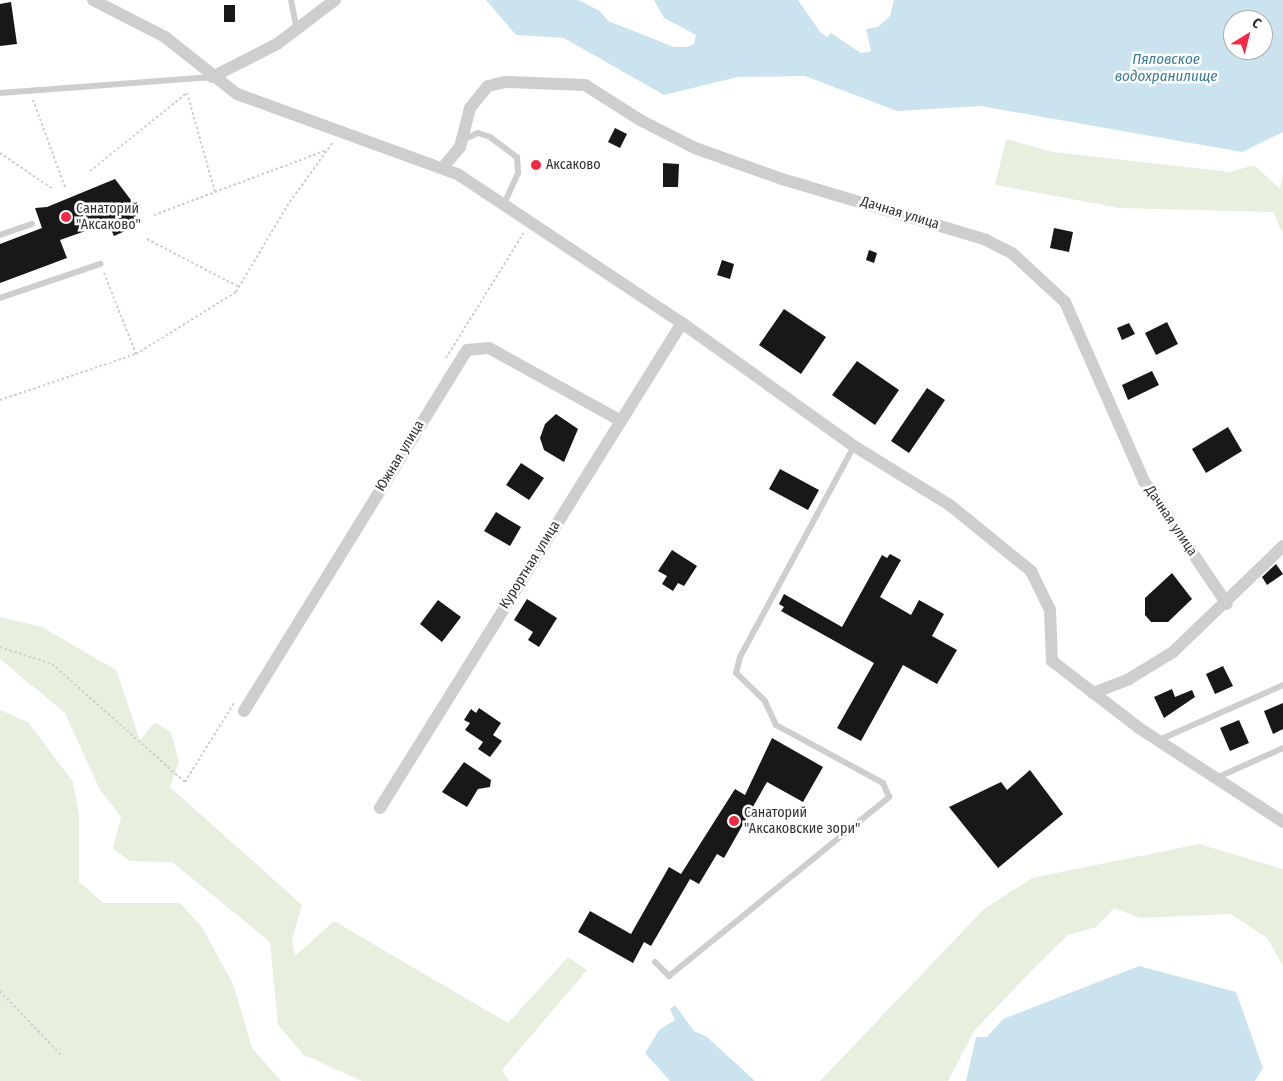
<!DOCTYPE html>
<meta charset="utf-8">
<style>
body{margin:0}
#map{position:relative;width:1283px;height:1081px;overflow:hidden;background:#fff;font-family:"Fira Sans Condensed",sans-serif}
div>[style]{position:absolute}
[style*='--x']{left:calc(var(--x)*1px);top:calc(var(--y)*1px);width:calc(var(--w)*1px);rotate:calc(var(--a)*1deg)}
.green>*{inset:0;background:#e8efdf}
.water>*{inset:0;background:#cae3ef}
.building>*{inset:0;background:#181818}
.path>*{height:2px;margin-top:-1px;transform-origin:0;background:repeating-linear-gradient(90deg,#cecece 0 2.5px,transparent 0 5px)}
.service>*{height:6px;margin:-3px;padding:0 3px;transform-origin:3px;border-radius:3px;background:#cecece}
.minor>*{height:12px;margin:-6px;padding:0 6px;transform-origin:6px;border-radius:6px;background:#cecece}
.dots>*{width:14px;height:14px;translate:-50% -50%;box-sizing:border-box;border:2px solid #fff;border-radius:50%}
span{translate:-50% -50%;white-space:nowrap;text-align:center;line-height:1.15;-webkit-text-stroke:5px #fff;paint-order:stroke}
.poi-label{font-size:14px;color:#313131}
.left{translate:0 -50%;text-align:left}
.street-label{font-size:14px;color:#313131}
.water-label{font-size:15px;color:#387b9a;font-style:italic}
.north{position:absolute;left:1223px;top:10px;width:50px;height:50px;box-sizing:border-box;background:#fff;border:1px solid #adadad;border-radius:50%;rotate:36deg;font-size:14px;font-weight:700;line-height:20px;text-align:center;color:#313131}
.north::after{content:'';display:block;margin:auto;width:18px;height:22px;background:#f22945;clip-path:polygon(50% 0,100% 100%,50% 72%,0 100%)}
</style>
<div id="map">
<div class="green">
<i style="clip-path:polygon(1006px 139px,1053px 152px,1230px 172px,1254px 165px,1280px 189px,1283px 172px,1283px 234px,1273px 212px,1120px 208px,995px 185px)"></i>
<i style="clip-path:polygon(0 617px,42px 627px,116px 670px,140px 740px,155px 722px,171px 732px,179px 762px,170px 787px,302px 905px,292px 940px,295px 956px,334px 921px,508px 1023px,568px 957px,587px 970px,502px 1070px,509px 1081px,362px 1081px,304px 1055px,278px 1025px,270px 942px,172px 862px,129px 861px,113px 848px,121px 817px,100px 790px,65px 713px,0 659px)"></i>
<i style="clip-path:polygon(0 710px,28px 722px,73px 782px,79px 814px,79px 882px,104px 903px,180px 903px,202px 927px,234px 986px,252px 1048px,281px 1081px,0 1081px)"></i>
<i style="clip-path:polygon(1199px 844px,1283px 869px,1283px 966px,1267px 938px,1231px 914px,1140px 918px,1114px 908px,1096px 927px,1068px 935px,1037px 965px,975px 1030px,948px 1081px,820px 1081px,984px 909px,1032px 878px)"></i>
</div>
<div class="water">
<i style="clip-path:polygon(evenodd,486px 0,578px 0,600px 11px,608px 21px,674px 47px,687px 47px,694px 44px,696px 35px,664px 18px,654px 0,798px 0,821px 33px,827px 37px,831px 33px,861px 53px,871px 51px,866px 29px,878px 27px,890px 16px,894px 0,1283px 0,1283px 132px,1242px 152px,980px 106px,897px 111px,805px 76px,738px 77px,664px 95px,564px 38px,516px 35px,486px 0,1233px 20px,1263px 20px,1263px 50px,1233px 50px,1233px 20px)"></i>
<i style="clip-path:polygon(1139px 966px,1236px 992px,1263px 1068px,1255px 1081px,966px 1081px,976px 1037px,987px 1037px,1003px 1019px)"></i>
<i style="clip-path:polygon(675px 1005px,694px 1031px,707px 1037px,755px 1081px,670px 1081px,645px 1053px,659px 1030px,675px 1020px,670px 1009px)"></i>
</div>
<div class="building">
<i style="clip-path:polygon(11px 2px,17px 44px,0 46px,0 4px)"></i>
<i style="clip-path:polygon(224px 5px,235px 5px,235px 22px,224px 22px)"></i>
<i style="clip-path:polygon(615px 128px,627px 134px,620px 148px,608px 142px)"></i>
<i style="clip-path:polygon(663px 163px,679px 164px,678px 187px,663px 187px)"></i>
<i style="clip-path:polygon(115px 179px,137px 208px,134px 227px,114px 236px,108px 223px,60px 240px,67px 258px,0 283px,0 244px,42px 228px,35px 208px,47px 207px)"></i>
<i style="clip-path:polygon(1054px 228px,1073px 232px,1069px 252px,1050px 248px)"></i>
<i style="clip-path:polygon(869px 250px,877px 253px,874px 263px,866px 260px)"></i>
<i style="clip-path:polygon(722px 260px,734px 264px,730px 279px,717px 275px)"></i>
<i style="clip-path:polygon(784px 309px,826px 337px,801px 374px,759px 345px)"></i>
<i style="clip-path:polygon(1167px 322px,1178px 344px,1156px 355px,1145px 333px)"></i>
<i style="clip-path:polygon(1129px 323px,1135px 334px,1122px 340px,1117px 328px)"></i>
<i style="clip-path:polygon(857px 361px,899px 390px,875px 425px,832px 395px)"></i>
<i style="clip-path:polygon(1152px 371px,1159px 385px,1128px 400px,1122px 385px)"></i>
<i style="clip-path:polygon(927px 388px,945px 400px,909px 453px,891px 441px)"></i>
<i style="clip-path:polygon(556px 414px,578px 429px,564px 462px,544px 450px,540px 438px,545px 424px)"></i>
<i style="clip-path:polygon(1228px 427px,1242px 451px,1206px 473px,1192px 449px)"></i>
<i style="clip-path:polygon(521px 463px,544px 478px,529px 500px,506px 485px)"></i>
<i style="clip-path:polygon(780px 469px,819px 490px,808px 510px,769px 489px)"></i>
<i style="clip-path:polygon(496px 512px,521px 527px,510px 546px,484px 531px)"></i>
<i style="clip-path:polygon(672px 550px,697px 566px,684px 586px,678px 583px,673px 591px,662px 584px,667px 576px,658px 571px)"></i>
<i style="clip-path:polygon(890px 554px,901px 560px,880px 597px,911px 615px,919px 600px,944px 614px,932px 636px,957px 650px,937px 684px,903px 665px,861px 741px,837px 728px,874px 663px,781px 611px,784px 607px,779px 604px,784px 594px,842px 627px,882px 555px,887px 558px)"></i>
<i style="clip-path:polygon(1276px 564px,1283px 574px,1267px 585px,1262px 577px)"></i>
<i style="clip-path:polygon(1172px 573px,1192px 599px,1168px 622px,1151px 622px,1145px 615px,1145px 598px)"></i>
<i style="clip-path:polygon(527px 599px,557px 618px,539px 647px,528px 640px,533px 632px,514px 620px)"></i>
<i style="clip-path:polygon(438px 600px,461px 617px,442px 642px,420px 624px)"></i>
<i style="clip-path:polygon(1223px 666px,1233px 686px,1215px 694px,1206px 674px)"></i>
<i style="clip-path:polygon(1172px 689px,1175px 697px,1192px 690px,1195px 697px,1164px 718px,1154px 697px)"></i>
<i style="clip-path:polygon(1283px 703px,1283px 729px,1273px 734px,1264px 711px)"></i>
<i style="clip-path:polygon(479px 708px,501px 723px,493px 735px,502px 741px,490px 757px,478px 749px,483px 742px,465px 730px,470px 723px,464px 720px,471px 709px,476px 713px)"></i>
<i style="clip-path:polygon(1239px 720px,1249px 743px,1230px 751px,1220px 728px)"></i>
<i style="clip-path:polygon(772px 738px,823px 767px,803px 802px,767px 782px,724px 858px,717px 854px,699px 884px,690px 879px,651px 946px,644px 942px,633px 963px,578px 932px,590px 911px,631px 934px,669px 867px,681px 874px,735px 789px,745px 795px)"></i>
<i style="clip-path:polygon(464px 762px,491px 780px,490px 787px,478px 789px,467px 807px,442px 792px)"></i>
<i style="clip-path:polygon(1030px 770px,1063px 814px,998px 868px,949px 807px,1001px 782px,1007px 790px)"></i>
</div>
<div class="path">
<i style="--x:33;--y:100;--w:93;--a:69.8"></i>
<i style="--x:0;--y:153;--w:64;--a:34.2"></i>
<i style="--x:90;--y:171;--w:124;--a:-38.8"></i>
<i style="--x:187;--y:93;--w:103;--a:74.2"></i>
<i style="--x:154;--y:215;--w:185;--a:-20.6"></i>
<i style="--x:147;--y:239;--w:104;--a:27.6"></i>
<i style="--x:104;--y:273;--w:87;--a:68.4"></i>
<i style="--x:446;--y:358;--w:148;--a:-58.2"></i>
<i style="--x:0;--y:400;--w:144;--a:-18.7"></i>
<i style="--x:136;--y:354;--w:118;--a:-31.8"></i>
<i style="--x:236;--y:292;--w:100;--a:-59.3"></i>
<i style="--x:287;--y:206;--w:79;--a:-54.3"></i>
<i style="--x:0;--y:647;--w:55;--a:18.1"></i>
<i style="--x:52;--y:664;--w:178;--a:41.6"></i>
<i style="--x:185;--y:782;--w:93;--a:-58.2"></i>
<i style="--x:0;--y:991;--w:90;--a:46.4"></i>
</div>
<div class="service">
<i style="--x:291;--y:0;--w:32;--a:79"></i>
<i style="--x:0;--y:93;--w:213;--a:-4.3"></i>
<i style="--x:465;--y:139;--w:14;--a:-25"></i>
<i style="--x:478;--y:133;--w:13;--a:18"></i>
<i style="--x:490;--y:137;--w:34;--a:37"></i>
<i style="--x:517;--y:157;--w:16;--a:86"></i>
<i style="--x:518;--y:173;--w:35;--a:114"></i>
<i style="--x:0;--y:235;--w:34;--a:-19"></i>
<i style="--x:0;--y:298;--w:106;--a:-18.8"></i>
<i style="--x:1159;--y:740;--w:136;--a:-23.9"></i>
<i style="--x:1216;--y:778;--w:73;--a:-24.1"></i>
<i style="--x:655;--y:962;--w:20;--a:45"></i>
<i style="--x:669;--y:976;--w:284;--a:-39.1"></i>
<i style="--x:889;--y:797;--w:15;--a:-113"></i>
<i style="--x:883;--y:783;--w:122;--a:-151.5"></i>
<i style="--x:776;--y:725;--w:26;--a:-115"></i>
<i style="--x:765;--y:701;--w:40;--a:-136"></i>
<i style="--x:736;--y:673;--w:16;--a:-76"></i>
<i style="--x:740;--y:657;--w:240;--a:-61.6"></i>
</div>
<div class="minor">
<i style="--x:93;--y:0;--w:81;--a:27.2"></i>
<i style="--x:165;--y:37;--w:92;--a:38.4"></i>
<i style="--x:237;--y:94;--w:236;--a:20"></i>
<i style="--x:459;--y:175;--w:268;--a:33.6"></i>
<i style="--x:682;--y:323;--w:211;--a:35.6"></i>
<i style="--x:854;--y:446;--w:114;--a:31.7"></i>
<i style="--x:951;--y:506;--w:103;--a:39.1"></i>
<i style="--x:1031;--y:571;--w:43;--a:64"></i>
<i style="--x:1050;--y:610;--w:51;--a:87.8"></i>
<i style="--x:1052;--y:661;--w:110;--a:37.6"></i>
<i style="--x:1139;--y:728;--w:172;--a:33.1"></i>
<i style="--x:212;--y:77;--w:73;--a:-26.9"></i>
<i style="--x:277;--y:44;--w:73;--a:-37.2"></i>
<i style="--x:444;--y:166;--w:25;--a:-50"></i>
<i style="--x:460;--y:147;--w:40;--a:-75.6"></i>
<i style="--x:470;--y:108;--w:28;--a:-51"></i>
<i style="--x:488;--y:86;--w:17;--a:-13"></i>
<i style="--x:505;--y:82;--w:80;--a:2.1"></i>
<i style="--x:585;--y:85;--w:65;--a:32.5"></i>
<i style="--x:640;--y:120;--w:62;--a:27"></i>
<i style="--x:695;--y:148;--w:92;--a:19.6"></i>
<i style="--x:782;--y:179;--w:213;--a:16.6"></i>
<i style="--x:986;--y:240;--w:29;--a:27"></i>
<i style="--x:1012;--y:253;--w:72;--a:42.8"></i>
<i style="--x:1065;--y:302;--w:196;--a:66.2"></i>
<i style="--x:1144;--y:481;--w:148;--a:56"></i>
<i style="--x:1093;--y:693;--w:39;--a:-21"></i>
<i style="--x:1129;--y:679;--w:52;--a:-31.5"></i>
<i style="--x:1173;--y:652;--w:153;--a:-43.9"></i>
<i style="--x:244;--y:711;--w:424;--a:-58.3"></i>
<i style="--x:467;--y:350;--w:22;--a:-5"></i>
<i style="--x:489;--y:348;--w:151;--a:28.9"></i>
<i style="--x:380;--y:808;--w:571;--a:-58.09"></i>
</div>
<div class="dots">
<i style="left:536px;top:165px;background:#f22945"></i>
<i style="left:66px;top:217px;background:#f22945"></i>
<i style="left:734px;top:821px;background:#f22945"></i>
</div>
<div class="poi-label">
<span class="left" style="left:546px;top:165px">Аксаково</span>
<span class="left" style="left:76px;top:217px">Санаторий<br>"Аксаково"</span>
<span class="left" style="left:744px;top:821px">Санаторий<br>"Аксаковские зори"</span>
</div>
<div class="street-label">
<span style="left:900px;top:213px;rotate:17deg">Дачная улица</span>
<span style="left:400px;top:456px;rotate:-59deg">Южная улица</span>
<span style="left:1171px;top:521px;rotate:56deg">Дачная улица</span>
<span style="left:530px;top:565px;rotate:-58deg">Курортная улица</span>
</div>
<div class="water-label">
<span style="left:1166px;top:68px">Пяловское<br>водохранилище</span>
</div>
<div class="north">С</div>
</div>
